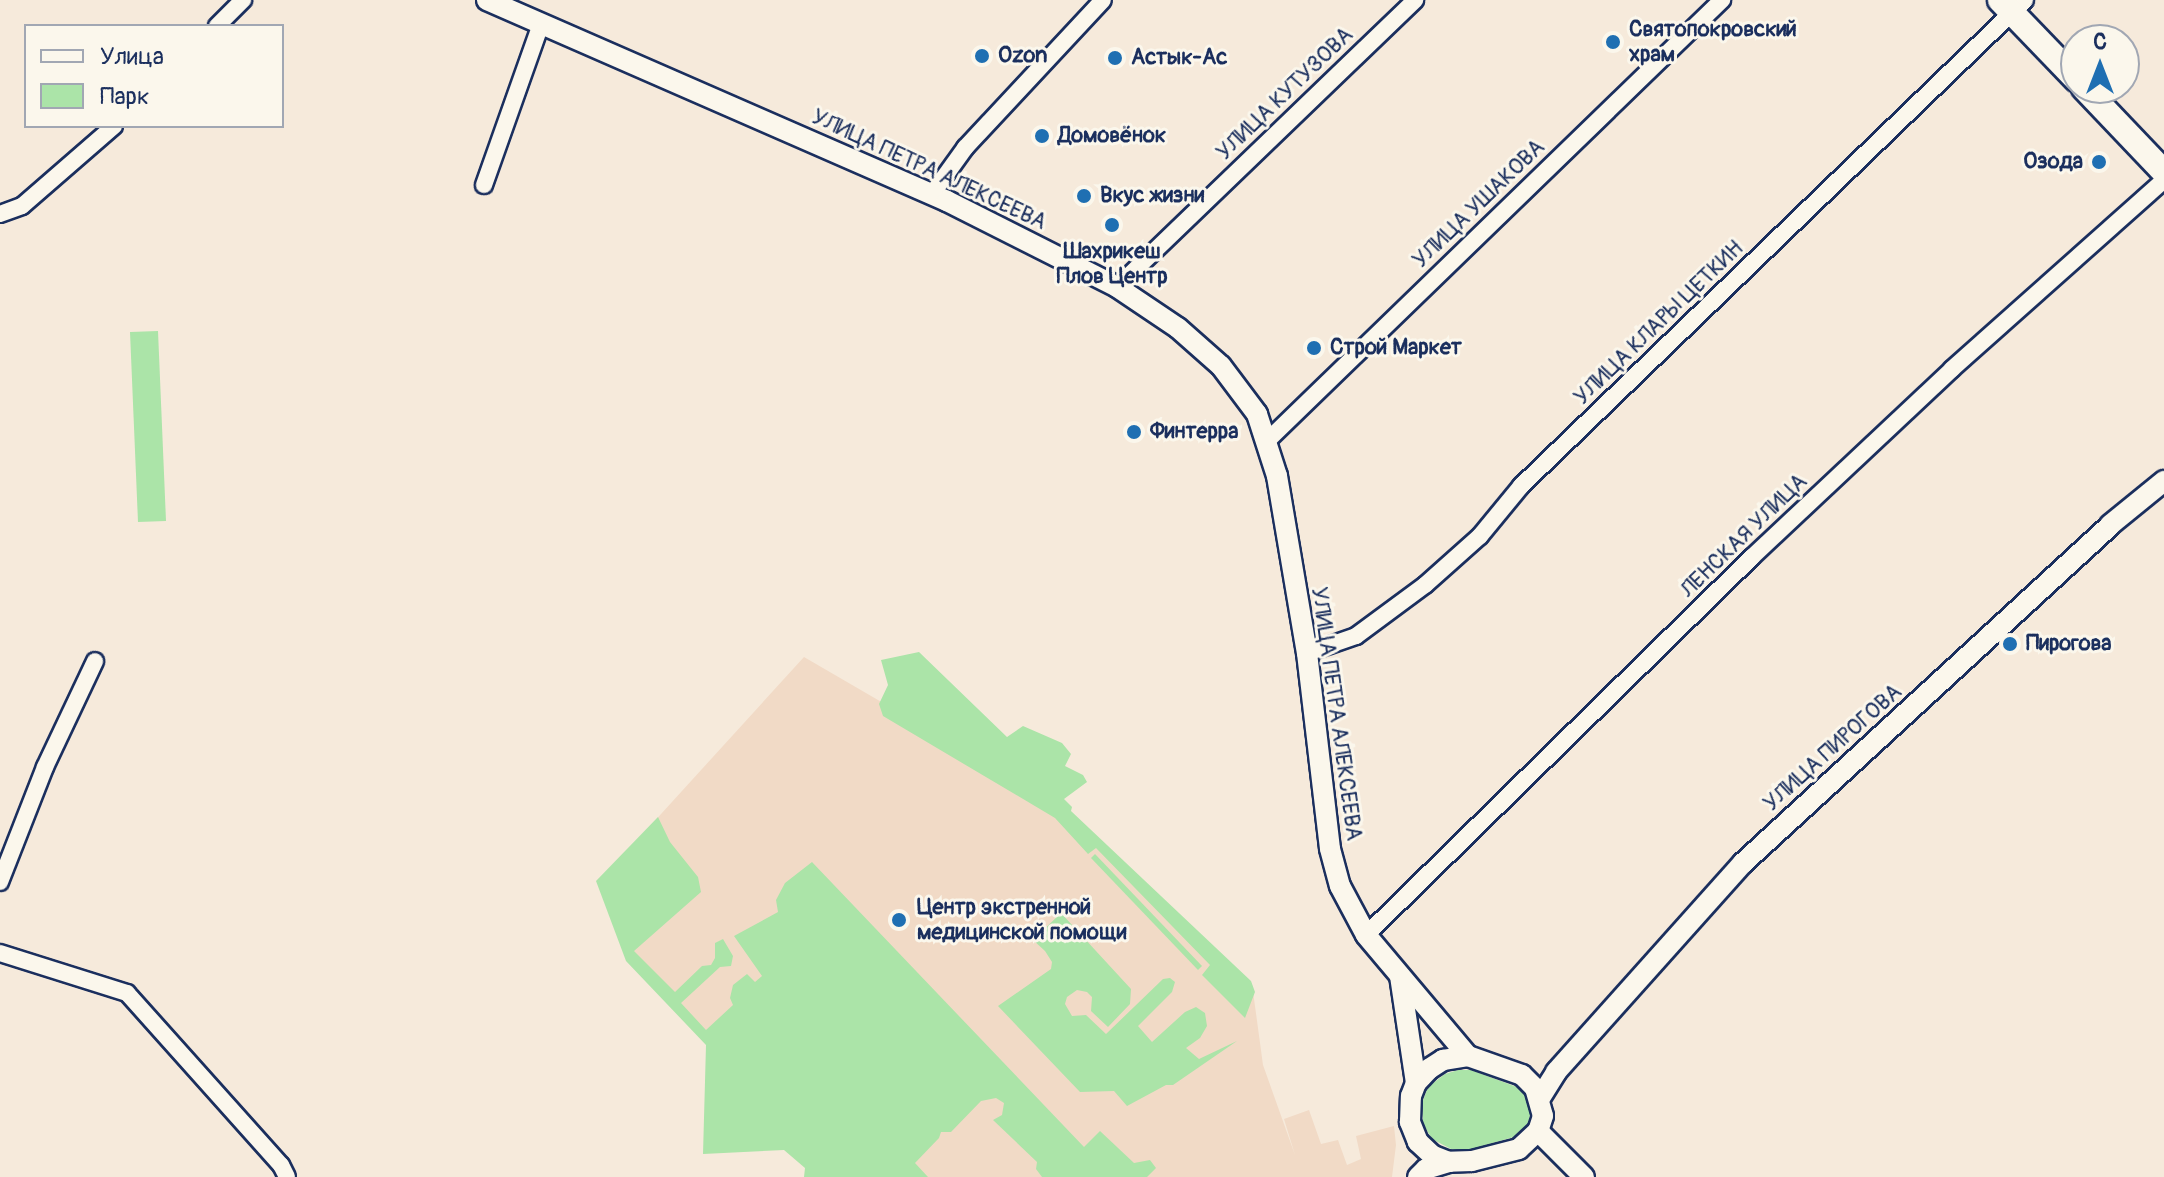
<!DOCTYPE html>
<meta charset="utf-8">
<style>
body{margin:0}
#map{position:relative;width:2164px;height:1177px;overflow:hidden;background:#f6eadb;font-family:Pangolin,sans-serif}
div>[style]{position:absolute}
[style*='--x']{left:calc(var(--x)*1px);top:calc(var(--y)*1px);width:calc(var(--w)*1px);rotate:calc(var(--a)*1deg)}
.built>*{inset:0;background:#f1dac6}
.green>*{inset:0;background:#abe4a8}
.roads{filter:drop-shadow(2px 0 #1b2f5e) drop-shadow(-2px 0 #1b2f5e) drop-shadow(0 2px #1b2f5e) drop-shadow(0 -2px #1b2f5e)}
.minor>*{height:16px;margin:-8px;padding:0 8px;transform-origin:8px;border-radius:8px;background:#fbf7ec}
.tertiary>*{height:20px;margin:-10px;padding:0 10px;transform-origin:10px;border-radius:10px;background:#fbf7ec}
.secondary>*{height:24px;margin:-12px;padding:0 12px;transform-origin:12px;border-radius:12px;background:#fbf7ec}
.dots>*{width:22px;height:22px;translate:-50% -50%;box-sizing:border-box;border:4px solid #fbf7ec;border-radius:50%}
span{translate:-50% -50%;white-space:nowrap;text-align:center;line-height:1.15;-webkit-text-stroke:6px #fbf7ec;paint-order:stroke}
.poi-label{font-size:22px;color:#1b2f5e;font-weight:700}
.left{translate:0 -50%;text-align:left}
.right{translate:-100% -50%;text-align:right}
.street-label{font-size:22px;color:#1b2f5e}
.legend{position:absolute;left:24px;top:24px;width:260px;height:104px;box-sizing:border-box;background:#fbf7ec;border:2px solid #a1a7b3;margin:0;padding:10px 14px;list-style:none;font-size:24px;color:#1b2f5e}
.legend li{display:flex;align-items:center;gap:16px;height:40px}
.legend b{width:40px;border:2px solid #a1a7b3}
.north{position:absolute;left:2060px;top:24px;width:80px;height:80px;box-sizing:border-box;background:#fbf7ec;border:2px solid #a1a7b3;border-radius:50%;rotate:0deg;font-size:22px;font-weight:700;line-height:32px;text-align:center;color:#1b2f5e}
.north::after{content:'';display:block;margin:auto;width:28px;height:36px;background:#1f6fb2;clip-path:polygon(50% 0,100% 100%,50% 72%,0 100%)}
</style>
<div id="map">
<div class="built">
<i style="clip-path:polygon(804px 657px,1069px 811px,1252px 984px,1263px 1065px,1295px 1155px,1284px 1119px,1309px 1110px,1321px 1144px,1338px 1140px,1347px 1165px,1361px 1159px,1356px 1136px,1394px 1126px,1396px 1145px,1392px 1177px,850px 1177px,629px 958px,600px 881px)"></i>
</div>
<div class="green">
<i style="clip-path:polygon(158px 331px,166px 521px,138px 522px,130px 332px)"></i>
<i style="clip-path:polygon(919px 652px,1007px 737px,1023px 726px,1062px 743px,1071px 754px,1065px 766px,1083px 775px,1087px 782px,1064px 799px,1072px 807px,1071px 811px,1251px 981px,1255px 992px,1245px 1018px,1202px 975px,1210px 965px,1096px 848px,1088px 854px,1055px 818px,883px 716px,879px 704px,888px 685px,881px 660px)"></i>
<i style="clip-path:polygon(658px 817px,670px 842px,698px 877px,701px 892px,634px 951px,675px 992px,702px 966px,711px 965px,715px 958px,715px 943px,723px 939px,733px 956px,731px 966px,720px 967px,681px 1003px,706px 1030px,733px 1005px,730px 998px,733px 985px,747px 974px,755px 982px,762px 976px,734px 936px,778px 912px,776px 900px,785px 883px,812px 862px,1084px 1147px,1100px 1131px,1134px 1163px,1150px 1160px,1156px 1168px,1147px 1177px,1042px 1177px,1036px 1169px,1037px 1162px,993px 1120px,1002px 1115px,1004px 1103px,996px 1098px,981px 1101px,951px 1132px,941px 1132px,939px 1138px,915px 1163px,928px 1177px,804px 1177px,805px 1168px,784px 1150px,703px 1154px,706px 1045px,626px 961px,596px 881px)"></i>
<i style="clip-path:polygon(1095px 854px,1202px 966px,1198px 970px,1091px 858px)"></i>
<i style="clip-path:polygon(1061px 913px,1131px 989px,1130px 1004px,1108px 1027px,1091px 1011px,1092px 997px,1087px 992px,1077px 990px,1067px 997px,1065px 1004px,1072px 1016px,1086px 1015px,1106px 1034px,1163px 979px,1170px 978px,1175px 982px,1172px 992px,1138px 1026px,1152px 1042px,1185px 1012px,1196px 1007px,1205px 1013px,1207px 1026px,1200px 1038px,1186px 1048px,1199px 1059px,1237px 1041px,1173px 1085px,1166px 1085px,1127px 1106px,1114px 1091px,1080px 1092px,998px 1006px,1051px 969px,1052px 962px,1045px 951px,1033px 940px)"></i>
<i style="clip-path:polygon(1458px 1070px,1471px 1070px,1517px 1087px,1527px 1098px,1531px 1112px,1527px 1127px,1514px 1137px,1468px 1150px,1451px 1149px,1432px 1139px,1423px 1124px,1422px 1103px,1428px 1087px,1445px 1074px)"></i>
</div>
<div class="roads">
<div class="minor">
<i style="--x:217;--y:26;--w:37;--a:-45"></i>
<i style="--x:484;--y:185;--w:171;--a:-70.5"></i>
<i style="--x:932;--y:194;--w:57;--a:-54.3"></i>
<i style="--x:965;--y:148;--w:202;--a:-47"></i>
<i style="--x:0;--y:214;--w:23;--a:-20"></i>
<i style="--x:22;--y:206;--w:122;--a:-41"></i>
<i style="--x:1117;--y:287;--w:414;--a:-43.9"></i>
<i style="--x:1267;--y:441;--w:634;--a:-44.1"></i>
<i style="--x:1307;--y:653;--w:52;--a:-19.1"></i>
<i style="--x:1356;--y:636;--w:86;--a:-36.5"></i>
<i style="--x:1425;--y:585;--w:74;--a:-41.7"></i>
<i style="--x:1480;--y:536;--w:65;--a:-50.6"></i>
<i style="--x:1521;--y:486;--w:700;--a:-43.96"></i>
<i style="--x:0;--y:882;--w:123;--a:-68.6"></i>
<i style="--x:45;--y:767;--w:117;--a:-64.7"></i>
<i style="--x:1366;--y:935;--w:540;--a:-44.4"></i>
<i style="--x:1752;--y:557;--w:274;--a:-43.2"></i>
<i style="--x:1952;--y:369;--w:284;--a:-41.7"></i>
<i style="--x:0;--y:953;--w:133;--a:17.5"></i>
<i style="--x:127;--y:993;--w:231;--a:48.2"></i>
<i style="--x:281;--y:1165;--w:13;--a:63"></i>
</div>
<div class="tertiary">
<i style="--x:487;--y:0;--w:502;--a:23.6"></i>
<i style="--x:947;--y:201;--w:191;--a:26.8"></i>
<i style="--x:1117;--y:287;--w:73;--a:33.9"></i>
<i style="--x:1178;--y:328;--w:57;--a:41.5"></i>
<i style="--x:1221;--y:366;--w:60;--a:53.1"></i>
<i style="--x:1257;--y:414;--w:65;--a:72.1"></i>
<i style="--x:1277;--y:476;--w:180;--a:80.4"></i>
<i style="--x:1307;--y:653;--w:197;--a:83.3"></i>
<i style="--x:1330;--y:849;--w:38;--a:75"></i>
<i style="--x:1340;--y:886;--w:55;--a:62"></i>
<i style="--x:1366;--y:935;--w:158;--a:49.9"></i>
<i style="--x:1400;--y:976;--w:108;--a:81.5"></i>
<i style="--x:1468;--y:1056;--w:57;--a:19.4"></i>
<i style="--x:1522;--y:1075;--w:18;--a:45"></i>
<i style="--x:1535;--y:1088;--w:29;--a:74"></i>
<i style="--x:1543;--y:1116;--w:16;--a:108"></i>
<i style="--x:1538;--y:1131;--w:26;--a:137"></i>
<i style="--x:1519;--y:1149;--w:49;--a:165.7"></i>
<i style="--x:1472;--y:1161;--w:23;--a:178"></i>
<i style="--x:1449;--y:1162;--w:17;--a:-159"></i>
<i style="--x:1433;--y:1156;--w:21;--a:-137"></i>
<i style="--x:1418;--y:1142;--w:22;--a:-112"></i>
<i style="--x:1410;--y:1122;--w:26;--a:-88"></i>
<i style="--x:1411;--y:1096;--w:14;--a:-69"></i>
<i style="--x:1416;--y:1083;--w:19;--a:-47"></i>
<i style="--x:1429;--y:1069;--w:17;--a:-33"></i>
<i style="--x:1443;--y:1060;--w:25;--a:-9"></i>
<i style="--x:1540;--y:1098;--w:31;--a:-58"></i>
<i style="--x:1556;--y:1072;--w:280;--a:-48.2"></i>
<i style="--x:1743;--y:863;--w:499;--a:-42.6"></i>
<i style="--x:2110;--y:525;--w:70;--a:-39.2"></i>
<i style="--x:1538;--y:1131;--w:65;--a:45"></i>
<i style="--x:1418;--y:1177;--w:11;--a:-45"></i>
<i style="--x:1426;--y:1169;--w:24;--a:-17"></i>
</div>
<div class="secondary">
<i style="--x:2000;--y:0;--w:110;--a:46.1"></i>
<i style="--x:2084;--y:88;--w:116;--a:46.4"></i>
</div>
</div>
<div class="dots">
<i style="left:1613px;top:42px;background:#1f6fb2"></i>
<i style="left:982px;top:56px;background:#1f6fb2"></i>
<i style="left:1115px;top:58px;background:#1f6fb2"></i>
<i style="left:1042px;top:136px;background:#1f6fb2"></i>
<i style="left:2099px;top:162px;background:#1f6fb2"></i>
<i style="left:1084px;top:196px;background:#1f6fb2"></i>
<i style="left:1112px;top:225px;background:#1f6fb2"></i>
<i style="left:1314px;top:348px;background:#1f6fb2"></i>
<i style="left:1134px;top:432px;background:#1f6fb2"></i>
<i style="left:2010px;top:644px;background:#1f6fb2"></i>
<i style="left:899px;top:920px;background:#1f6fb2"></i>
</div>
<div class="poi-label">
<span class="left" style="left:1629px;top:42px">Святопокровский<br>храм</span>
<span class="left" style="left:998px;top:56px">Ozon</span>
<span class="left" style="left:1131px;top:58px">Астык-Ас</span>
<span class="left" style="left:1058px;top:136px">Домовёнок</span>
<span class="right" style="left:2083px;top:162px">Озода</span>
<span class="left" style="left:1100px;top:196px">Вкус жизни</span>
<span style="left:1112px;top:264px">Шахрикеш<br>Плов Центр</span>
<span class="left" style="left:1330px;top:348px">Строй Маркет</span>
<span class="left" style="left:1150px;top:432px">Финтерра</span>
<span class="left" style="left:2026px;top:644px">Пирогова</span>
<span class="left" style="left:917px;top:920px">Центр экстренной<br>медицинской помощи</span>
</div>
<div class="street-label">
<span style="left:1285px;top:94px;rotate:-44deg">УЛИЦА КУТУЗОВА</span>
<span style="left:929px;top:170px;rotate:25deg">УЛИЦА ПЕТРА АЛЕКСЕЕВА</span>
<span style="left:1479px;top:204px;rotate:-44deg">УЛИЦА УШАКОВА</span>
<span style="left:1659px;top:323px;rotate:-44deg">УЛИЦА КЛАРЫ ЦЕТКИН</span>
<span style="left:1744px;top:536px;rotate:-44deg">ЛЕНСКАЯ УЛИЦА</span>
<span style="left:1336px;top:714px;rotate:82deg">УЛИЦА ПЕТРА АЛЕКСЕЕВА</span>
<span style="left:1833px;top:748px;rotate:-42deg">УЛИЦА ПИРОГОВА</span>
</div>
<ul class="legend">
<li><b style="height:10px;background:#fbf7ec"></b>Улица</li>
<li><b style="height:22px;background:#abe4a8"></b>Парк</li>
</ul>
<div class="north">С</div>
</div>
